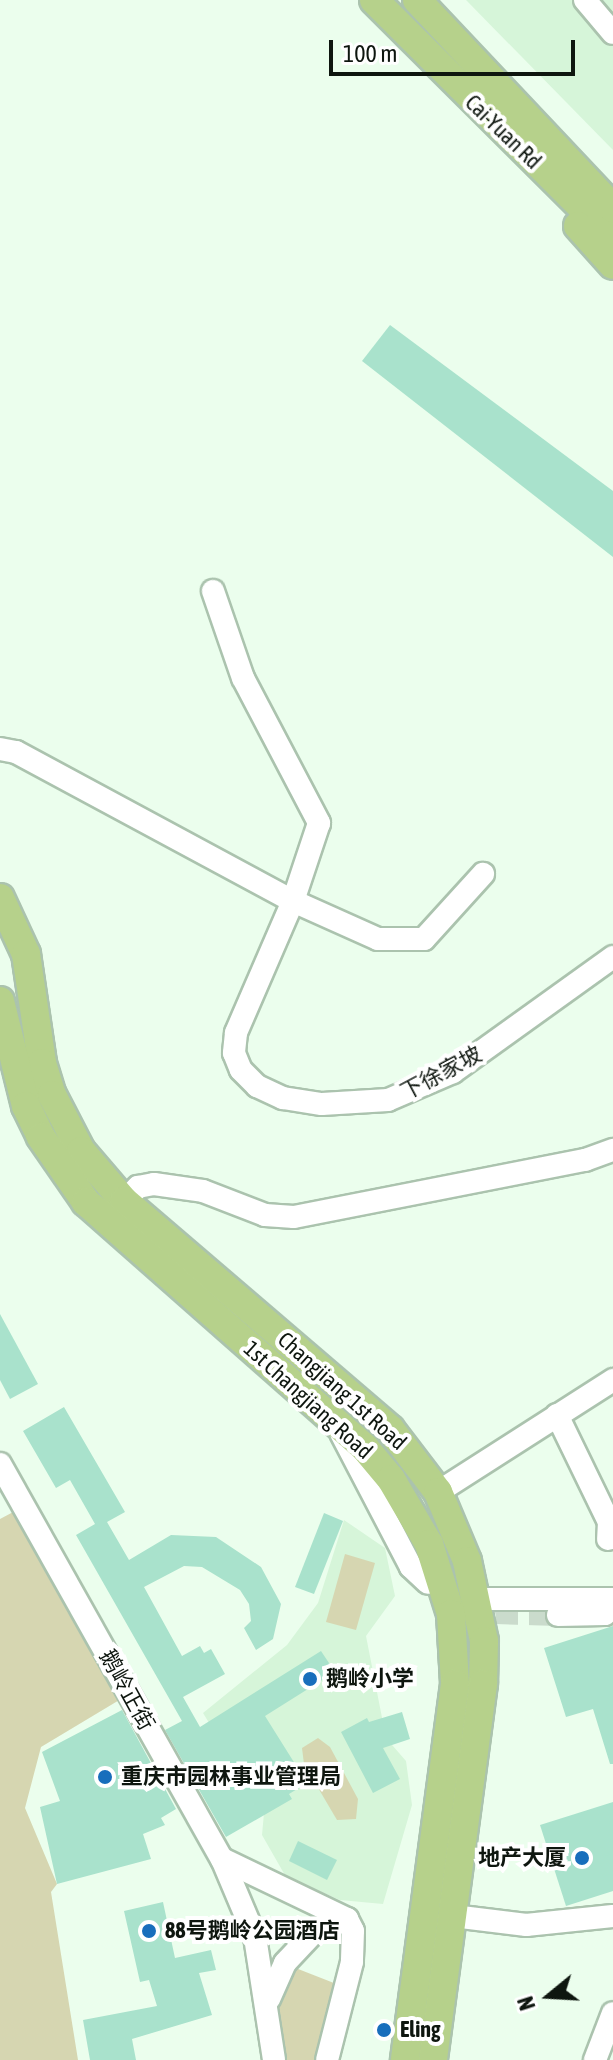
<!DOCTYPE html>
<meta charset="utf-8">
<style>
body{margin:0}
#map{position:relative;width:613px;height:2060px;overflow:hidden;background:#ebfeed;font-family:"Asap Condensed","Noto Sans SC",sans-serif}
div>[style]{position:absolute}
[style*='--x']{left:calc(var(--x)*1px);top:calc(var(--y)*1px);width:calc(var(--w)*1px);rotate:calc(var(--a)*1deg)}
.built>*{inset:0;background:#d6f5d9}
.green>*{inset:0;background:#d6d6b1}
.building>*{inset:0;background:#a9e2cc}
.minor-tunnel>*{height:22px;margin-top:-11px;transform-origin:0;background:repeating-linear-gradient(90deg,#cadbcc 0 22px,transparent 0 33px)}
.roads{filter:drop-shadow(2px 0 #abc3ae) drop-shadow(-2px 0 #abc3ae) drop-shadow(0 2px #abc3ae) drop-shadow(0 -2px #abc3ae)}
.minor>*{height:22px;margin:-11px;padding:0 11px;transform-origin:11px;border-radius:11px;background:#fff}
.major>*{height:28px;margin:-14px;padding:0 14px;transform-origin:14px;border-radius:14px;background:#b6d18b}
.dots>*{width:22px;height:22px;translate:-50% -50%;box-sizing:border-box;border:4px solid #fff;border-radius:50%}
span{translate:-50% -50%;white-space:nowrap;text-align:center;line-height:1.15;-webkit-text-stroke:8px #fff;paint-order:stroke}
.street-label{font-size:22px;color:#0e160f}
.poi-label{font-size:22px;color:#0e160f;font-weight:700}
.left{translate:0 -50%;text-align:left}
.right{translate:-100% -50%;text-align:right}
.north{position:absolute;left:509px;top:1956px;width:80px;height:80px;-webkit-text-stroke:6px #fff;paint-order:stroke;rotate:252deg;font-size:22px;font-weight:700;line-height:32px;text-align:center;color:#0e160f}
.north::after{content:'';display:block;margin:auto;width:28px;height:36px;background:#0e160f;clip-path:polygon(50% 0,100% 100%,50% 72%,0 100%)}
.scale{position:absolute;left:329px;top:40px;width:246px;height:36px;box-sizing:border-box;border:4px solid #0e160f;border-top:0;padding-left:10px;font-size:24px;line-height:28px;white-space:nowrap;color:#0e160f;-webkit-text-stroke:6px #fff;paint-order:stroke}
</style>
<div id="map">
<div class="built">
<i style="clip-path:polygon(466px 0,613px 0,613px 150px)"></i>
<i style="clip-path:polygon(344px 1520px,385px 1548px,395px 1596px,366px 1636px,386px 1738px,406px 1761px,412px 1805px,383px 1904px,340px 1900px,286px 1877px,262px 1835px,264px 1813px,203px 1713px,287px 1645px,318px 1603px)"></i>
</div>
<div class="green">
<i style="clip-path:polygon(17px 1510px,121px 1699px,41px 1747px,25px 1808px,57px 1884px,51px 1892px,78px 2060px,0 2060px,0 1519px)"></i>
<i style="clip-path:polygon(345px 1554px,375px 1563px,356px 1630px,326px 1622px)"></i>
<i style="clip-path:polygon(318px 1738px,330px 1747px,358px 1799px,356px 1819px,337px 1820px,304px 1764px,302px 1748px)"></i>
<i style="clip-path:polygon(293px 1967px,339px 1985px,319px 2060px,280px 2060px,275px 1999px)"></i>
</div>
<div class="building">
<i style="clip-path:polygon(390px 325px,613px 491px,613px 557px,362px 361px)"></i>
<i style="clip-path:polygon(0 1314px,38px 1384px,10px 1399px,0 1380px)"></i>
<i style="clip-path:polygon(64px 1407px,125px 1512px,107px 1522px,129px 1560px,171px 1535px,216px 1537px,261px 1567px,281px 1604px,273px 1639px,256px 1650px,244px 1628px,251px 1621px,249px 1604px,240px 1590px,202px 1567px,184px 1566px,144px 1587px,182px 1656px,200px 1646px,204px 1653px,211px 1649px,225px 1674px,183px 1697px,200px 1727px,321px 1651px,335px 1672px,265px 1716px,307px 1783px,289px 1794px,292px 1799px,226px 1837px,165px 1730px,182px 1721px,76px 1535px,95px 1524px,70px 1480px,56px 1488px,23px 1431px)"></i>
<i style="clip-path:polygon(324px 1513px,343px 1521px,314px 1594px,295px 1587px)"></i>
<i style="clip-path:polygon(613px 1626px,613px 1764px,610px 1764px,593px 1709px,566px 1717px,544px 1648px)"></i>
<i style="clip-path:polygon(122px 1710px,176px 1809px,161px 1818px,165px 1825px,143px 1834px,151px 1859px,57px 1884px,40px 1807px,60px 1801px,42px 1752px)"></i>
<i style="clip-path:polygon(402px 1712px,410px 1739px,383px 1748px,400px 1779px,373px 1793px,341px 1732px,367px 1718px,369px 1722px)"></i>
<i style="clip-path:polygon(613px 1802px,613px 1891px,566px 1906px,540px 1825px)"></i>
<i style="clip-path:polygon(298px 1841px,337px 1860px,327px 1880px,289px 1861px)"></i>
<i style="clip-path:polygon(163px 1902px,175px 1958px,211px 1950px,216px 1970px,199px 1973px,212px 2015px,132px 2039px,136px 2060px,90px 2060px,83px 2020px,157px 2006px,149px 1980px,140px 1982px,124px 1911px)"></i>
</div>
<div class="minor-tunnel">
<i style="--x:463;--y:1604;--w:34;--a:15"></i>
<i style="--x:496;--y:1613;--w:62;--a:1.8"></i>
</div>
<div class="roads">
<div class="minor">
<i style="--x:585;--y:0;--w:43;--a:49.7"></i>
<i style="--x:213;--y:591;--w:92;--a:71"></i>
<i style="--x:243;--y:678;--w:164;--a:62.3"></i>
<i style="--x:319;--y:823;--w:82;--a:108.4"></i>
<i style="--x:293;--y:901;--w:144;--a:113.4"></i>
<i style="--x:236;--y:1033;--w:20;--a:96"></i>
<i style="--x:234;--y:1053;--w:18;--a:68"></i>
<i style="--x:241;--y:1070;--w:23;--a:45"></i>
<i style="--x:257;--y:1086;--w:29;--a:25"></i>
<i style="--x:283;--y:1098;--w:39;--a:9"></i>
<i style="--x:322;--y:1104;--w:66;--a:-3.5"></i>
<i style="--x:388;--y:1100;--w:71;--a:-23.3"></i>
<i style="--x:453;--y:1072;--w:197;--a:-35.7"></i>
<i style="--x:0;--y:749;--w:16;--a:11"></i>
<i style="--x:16;--y:752;--w:315;--a:28.3"></i>
<i style="--x:293;--y:901;--w:93;--a:24.1"></i>
<i style="--x:378;--y:939;--w:46;--a:0"></i>
<i style="--x:424;--y:939;--w:88;--a:-47.8"></i>
<i style="--x:124;--y:1201;--w:20;--a:-45"></i>
<i style="--x:138;--y:1187;--w:16;--a:-11"></i>
<i style="--x:154;--y:1184;--w:49;--a:8.1"></i>
<i style="--x:203;--y:1191;--w:66;--a:21.2"></i>
<i style="--x:265;--y:1215;--w:29;--a:4"></i>
<i style="--x:294;--y:1217;--w:297;--a:-11.1"></i>
<i style="--x:585;--y:1160;--w:30;--a:-20"></i>
<i style="--x:557;--y:1415;--w:119;--a:64.1"></i>
<i style="--x:609;--y:1522;--w:17;--a:93"></i>
<i style="--x:341;--y:1433;--w:151;--a:62.4"></i>
<i style="--x:411;--y:1567;--w:23;--a:43"></i>
<i style="--x:0;--y:1464;--w:453;--a:60.7"></i>
<i style="--x:222;--y:1859;--w:85;--a:67.1"></i>
<i style="--x:255;--y:1937;--w:124;--a:81.2"></i>
<i style="--x:438;--y:1492;--w:208;--a:-32.6"></i>
<i style="--x:477;--y:1599;--w:136;--a:0"></i>
<i style="--x:558;--y:1615;--w:47;--a:-1.2"></i>
<i style="--x:222;--y:1859;--w:139;--a:25.6"></i>
<i style="--x:347;--y:1919;--w:13;--a:63"></i>
<i style="--x:353;--y:1931;--w:31;--a:92"></i>
<i style="--x:352;--y:1962;--w:101;--a:104.3"></i>
<i style="--x:453;--y:1916;--w:74;--a:7"></i>
<i style="--x:526;--y:1925;--w:87;--a:-5.9"></i>
<i style="--x:269;--y:1999;--w:39;--a:-66"></i>
<i style="--x:285;--y:1963;--w:48;--a:-46.7"></i>
<i style="--x:318;--y:1928;--w:30;--a:-17"></i>
<i style="--x:595;--y:2060;--w:50;--a:-69"></i>
</div>
<div class="major">
<i style="--x:374;--y:0;--w:337;--a:44.9"></i>
<i style="--x:417;--y:0;--w:286;--a:46.7"></i>
<i style="--x:578;--y:226;--w:52;--a:48.1"></i>
<i style="--x:0;--y:898;--w:62;--a:65.1"></i>
<i style="--x:26;--y:954;--w:110;--a:81.6"></i>
<i style="--x:42;--y:1063;--w:34;--a:73"></i>
<i style="--x:52;--y:1095;--w:63;--a:62.6"></i>
<i style="--x:81;--y:1151;--w:66;--a:49.3"></i>
<i style="--x:124;--y:1201;--w:350;--a:40.6"></i>
<i style="--x:390;--y:1429;--w:79;--a:52.7"></i>
<i style="--x:438;--y:1492;--w:75;--a:67.2"></i>
<i style="--x:467;--y:1561;--w:82;--a:78"></i>
<i style="--x:484;--y:1641;--w:43;--a:91.3"></i>
<i style="--x:483;--y:1684;--w:379;--a:97.6"></i>
<i style="--x:0;--y:1001;--w:108;--a:76.1"></i>
<i style="--x:26;--y:1106;--w:34;--a:64"></i>
<i style="--x:41;--y:1137;--w:79;--a:55.3"></i>
<i style="--x:86;--y:1202;--w:372;--a:41.4"></i>
<i style="--x:365;--y:1448;--w:40;--a:50"></i>
<i style="--x:391;--y:1479;--w:75;--a:59.7"></i>
<i style="--x:429;--y:1544;--w:73;--a:72.6"></i>
<i style="--x:451;--y:1614;--w:70;--a:86.7"></i>
<i style="--x:455;--y:1684;--w:379;--a:97.6"></i>
</div>
</div>
<div class="dots">
<i style="left:310px;top:1679px;background:#186ebc"></i>
<i style="left:105px;top:1777px;background:#186ebc"></i>
<i style="left:582px;top:1858px;background:#186ebc"></i>
<i style="left:149px;top:1931px;background:#186ebc"></i>
<i style="left:384px;top:2030px;background:#186ebc"></i>
</div>
<div class="street-label">
<span style="left:503px;top:132px;rotate:44deg">Cai-Yuan Rd</span>
<span style="left:441px;top:1073px;rotate:-28deg">下徐家坡</span>
<span style="left:342px;top:1391px;rotate:42deg">Changjiang 1st Road</span>
<span style="left:308px;top:1400px;rotate:42deg">1st Changjiang Road</span>
<span style="left:127px;top:1690px;rotate:61deg">鹅岭正街</span>
</div>
<div class="poi-label">
<span class="left" style="left:326px;top:1679px">鹅岭小学</span>
<span class="left" style="left:121px;top:1777px">重庆市园林事业管理局</span>
<span class="right" style="left:566px;top:1858px">地产大厦</span>
<span class="left" style="left:165px;top:1931px">88号鹅岭公园酒店</span>
<span class="left" style="left:400px;top:2030px">Eling</span>
</div>
<div class="north">N</div>
<div class="scale">100 m</div>
</div>
